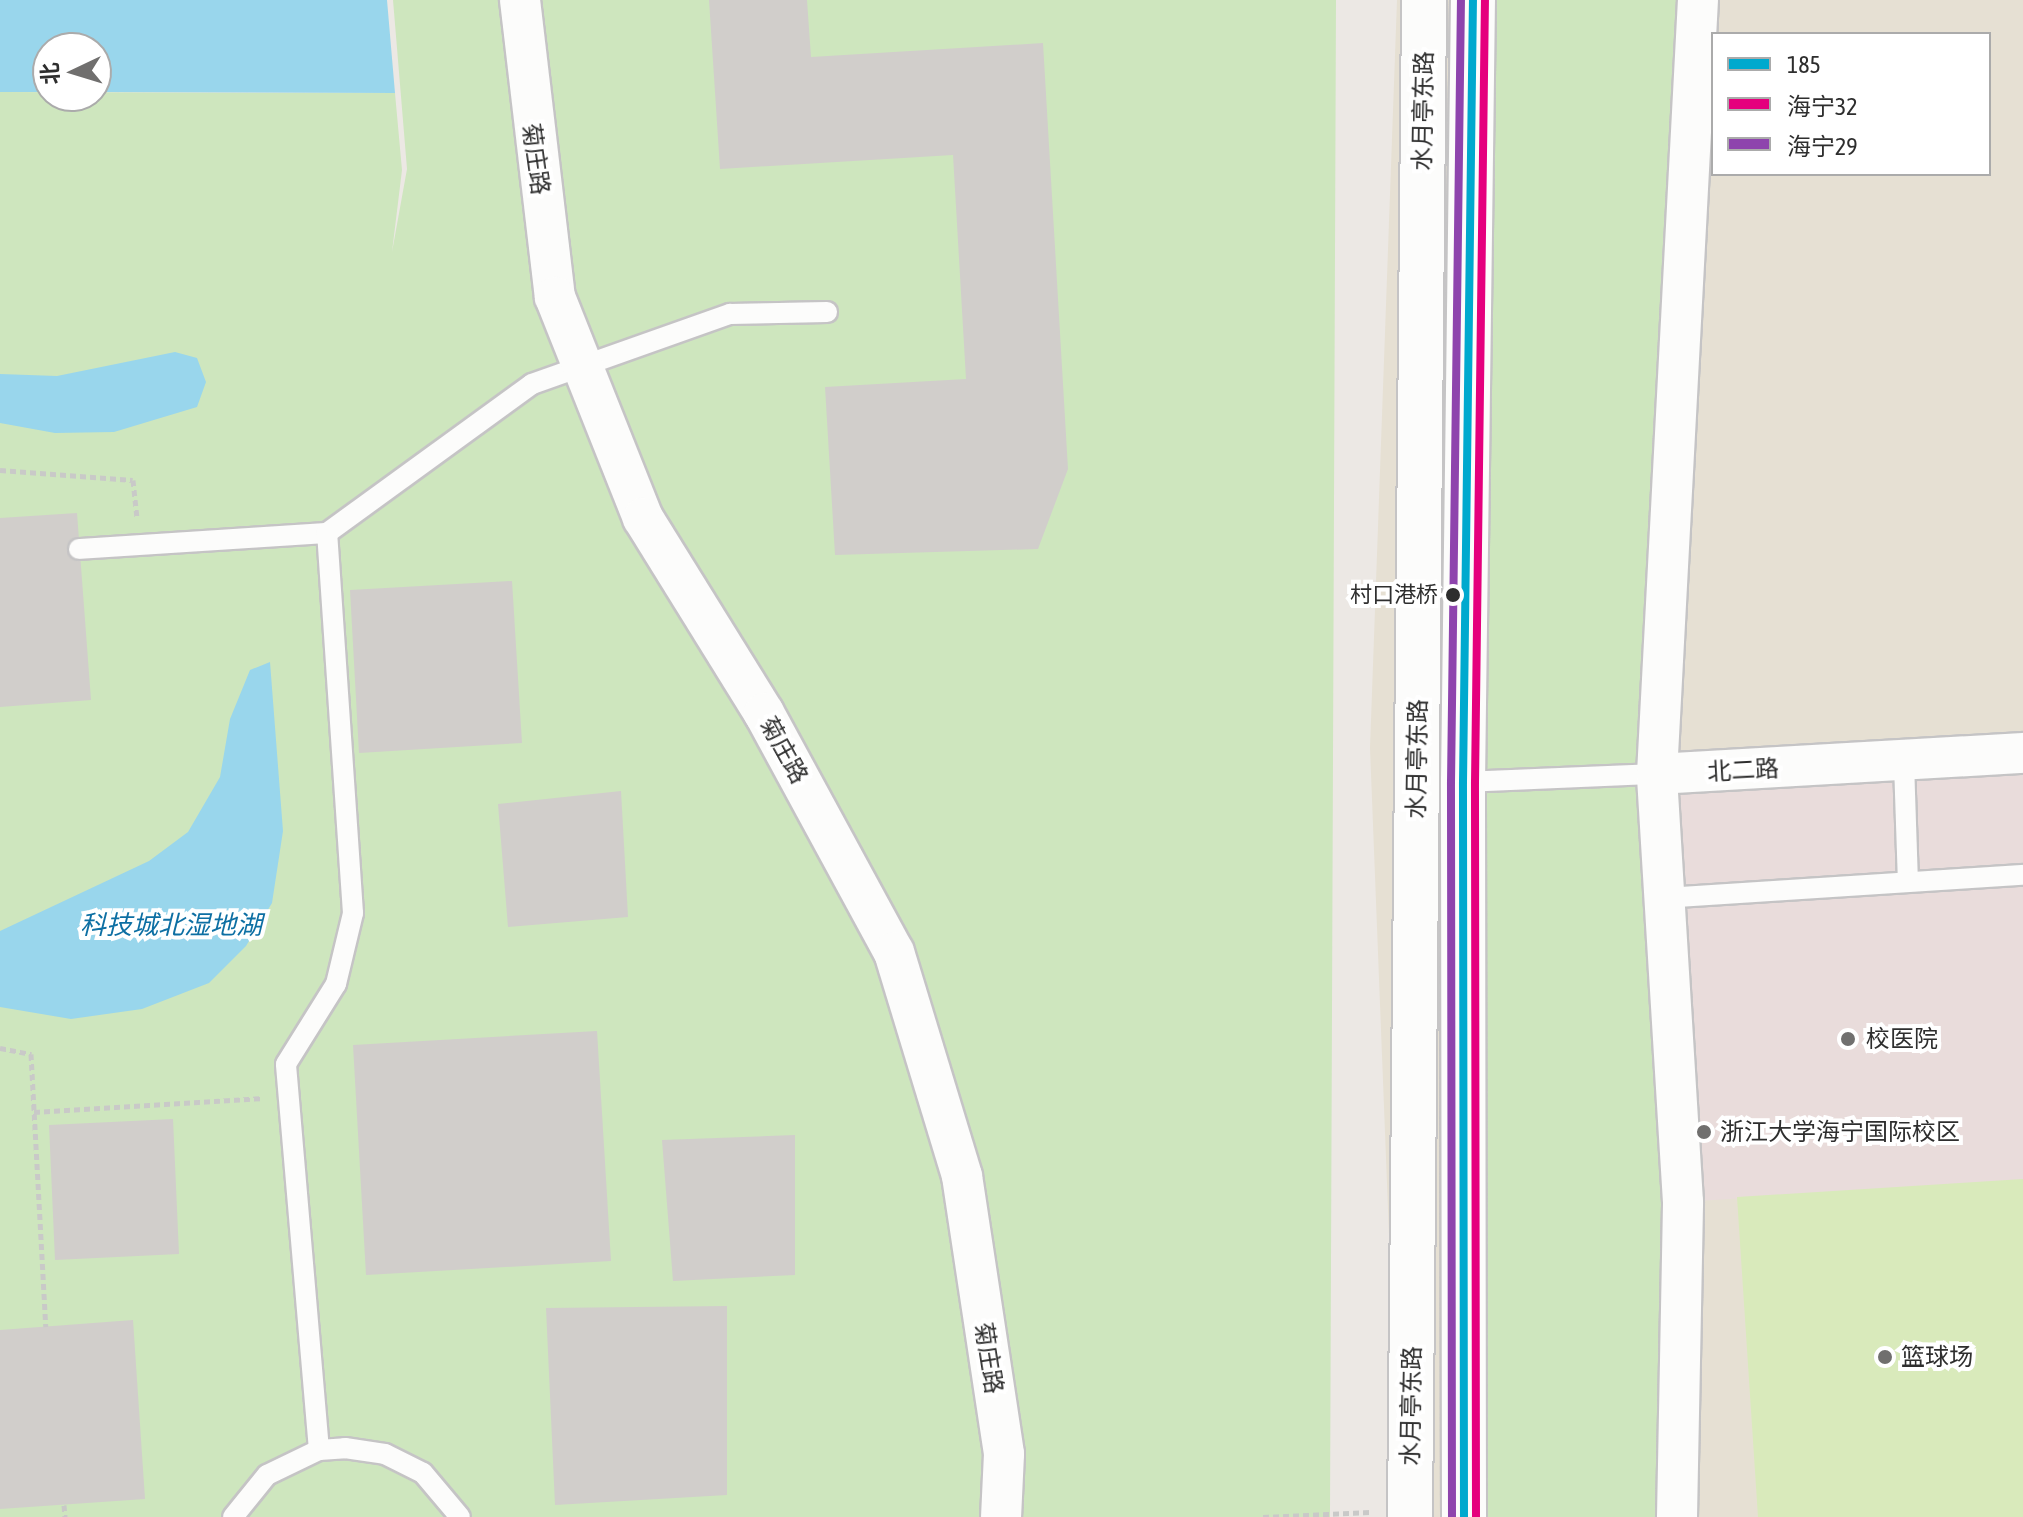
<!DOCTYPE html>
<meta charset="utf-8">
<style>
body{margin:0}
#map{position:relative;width:2023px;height:1517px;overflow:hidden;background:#ece8e4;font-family:"Asap Condensed","Noto Sans SC",sans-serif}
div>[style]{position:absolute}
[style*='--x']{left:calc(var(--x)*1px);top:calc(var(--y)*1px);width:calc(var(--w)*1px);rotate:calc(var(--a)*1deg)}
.education>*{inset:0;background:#e6e0d3}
.medical>*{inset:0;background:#e9dcdb}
.green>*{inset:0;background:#cee6be}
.pitch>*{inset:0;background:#d9eabb}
.water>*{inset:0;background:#99d6ec}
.building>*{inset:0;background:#d1cecb}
.path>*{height:5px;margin-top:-2.5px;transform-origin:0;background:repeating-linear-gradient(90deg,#c9c9c8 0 6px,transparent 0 10px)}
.roads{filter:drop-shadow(2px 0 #c5c4c5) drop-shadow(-2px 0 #c5c4c5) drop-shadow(0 2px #c5c4c5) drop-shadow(0 -2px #c5c4c5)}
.lane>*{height:20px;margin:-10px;padding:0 10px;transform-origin:10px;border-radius:10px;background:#fcfcfb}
.street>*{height:40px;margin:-20px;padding:0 20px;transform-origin:20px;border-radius:20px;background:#fcfcfb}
.secondary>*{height:44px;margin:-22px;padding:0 22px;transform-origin:22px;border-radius:22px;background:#fcfcfb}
.bus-1>*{height:8px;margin:-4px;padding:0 4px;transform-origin:4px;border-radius:4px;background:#00a9ce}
.bus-2>*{height:8px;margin:-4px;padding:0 4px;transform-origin:4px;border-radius:4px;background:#e5007d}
.bus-3>*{height:8px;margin:-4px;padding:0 4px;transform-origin:4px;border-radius:4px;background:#8e44ad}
.dots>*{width:22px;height:22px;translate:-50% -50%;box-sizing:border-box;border:4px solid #fff;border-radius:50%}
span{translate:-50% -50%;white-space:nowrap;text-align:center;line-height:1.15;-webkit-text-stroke:8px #fff;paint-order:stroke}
.bus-label{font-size:22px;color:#2e2e2e}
.right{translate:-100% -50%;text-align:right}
.street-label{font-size:24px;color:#2e2e2e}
.poi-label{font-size:24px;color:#2e2e2e}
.left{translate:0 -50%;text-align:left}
.water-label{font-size:26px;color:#0d6fa3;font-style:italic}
.legend{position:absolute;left:1711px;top:32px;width:280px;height:144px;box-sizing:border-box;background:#fff;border:2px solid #ababab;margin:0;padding:10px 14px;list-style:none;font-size:24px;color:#2e2e2e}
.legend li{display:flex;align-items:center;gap:16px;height:40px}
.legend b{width:40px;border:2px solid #ababab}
.north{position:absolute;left:32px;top:32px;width:80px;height:80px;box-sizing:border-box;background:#fff;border:2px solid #ababab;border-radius:50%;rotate:266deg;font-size:22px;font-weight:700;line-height:32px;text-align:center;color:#2e2e2e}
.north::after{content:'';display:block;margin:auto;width:28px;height:36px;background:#706f6e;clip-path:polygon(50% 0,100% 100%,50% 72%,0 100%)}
</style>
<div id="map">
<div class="education">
<i style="clip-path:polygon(evenodd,1397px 0,2023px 0,2023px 1517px,1400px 1517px,1370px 748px,1397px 0,1713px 34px,1989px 34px,1989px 174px,1713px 174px,1713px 34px)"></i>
</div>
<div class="medical">
<i style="clip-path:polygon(2023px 753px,2023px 1180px,1683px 1202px,1657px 774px)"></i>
</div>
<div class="green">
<i style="clip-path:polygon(393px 0,1336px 0,1330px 1517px,0 1517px,0 92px,395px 93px,402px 170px,392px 252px,407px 169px)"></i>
<i style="clip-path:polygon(1490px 0,1698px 0,1657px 774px,1677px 1517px,1459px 1517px)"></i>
</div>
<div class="pitch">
<i style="clip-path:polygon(2023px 1179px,2023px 1517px,1758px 1517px,1737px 1197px)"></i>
</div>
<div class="water">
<i style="clip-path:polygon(0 0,387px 0,395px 93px,96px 92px,96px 48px,48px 48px,48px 92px,0 92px)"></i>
<i style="clip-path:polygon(175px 352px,197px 358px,206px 382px,197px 407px,114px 432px,55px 433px,0 423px,0 374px,57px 376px)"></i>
<i style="clip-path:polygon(270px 662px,283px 831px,272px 903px,246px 946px,209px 983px,142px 1009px,71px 1019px,0 1007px,0 931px,149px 861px,188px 832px,220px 777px,230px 719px,250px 670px)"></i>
</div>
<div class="building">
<i style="clip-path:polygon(709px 0,807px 0,811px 57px,1043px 43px,1068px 469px,1038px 549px,835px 555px,825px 387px,966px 379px,953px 155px,720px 169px)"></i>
<i style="clip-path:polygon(77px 513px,91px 700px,0 707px,0 518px)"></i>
<i style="clip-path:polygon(512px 581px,522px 743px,359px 753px,350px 590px)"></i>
<i style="clip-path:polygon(621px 791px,628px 917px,508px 927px,498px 804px)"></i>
<i style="clip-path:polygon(597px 1031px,611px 1261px,366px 1275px,353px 1045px)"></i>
<i style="clip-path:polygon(173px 1119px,179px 1254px,55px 1260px,49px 1125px)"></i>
<i style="clip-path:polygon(795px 1135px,795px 1275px,673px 1281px,662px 1140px)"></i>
<i style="clip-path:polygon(727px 1306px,727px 1495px,555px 1505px,546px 1308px)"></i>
<i style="clip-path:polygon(133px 1320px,145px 1499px,0 1509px,0 1330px)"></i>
</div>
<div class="path">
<i style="--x:0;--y:470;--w:133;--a:4.3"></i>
<i style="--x:133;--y:480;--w:37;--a:84"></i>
<i style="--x:0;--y:1048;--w:32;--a:11"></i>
<i style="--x:31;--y:1054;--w:273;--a:86.9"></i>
<i style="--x:34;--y:1112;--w:227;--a:-3.5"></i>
<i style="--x:64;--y:1505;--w:12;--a:85"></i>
<i style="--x:1263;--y:1517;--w:107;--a:-2.7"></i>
</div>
<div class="roads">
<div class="lane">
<i style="--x:79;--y:549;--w:249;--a:-3.7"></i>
<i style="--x:327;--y:533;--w:253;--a:-36"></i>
<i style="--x:532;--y:384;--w:210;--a:-19.5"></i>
<i style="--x:730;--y:314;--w:97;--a:-1.2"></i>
<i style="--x:1904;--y:763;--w:119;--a:88.1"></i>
<i style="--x:1463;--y:782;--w:194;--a:-2.4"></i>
<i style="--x:1664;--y:898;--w:360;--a:-3.7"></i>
<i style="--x:319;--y:1450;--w:387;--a:-94.9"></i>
<i style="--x:286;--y:1064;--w:94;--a:-58"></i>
<i style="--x:336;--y:984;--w:73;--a:-76.5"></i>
<i style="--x:353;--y:913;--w:381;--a:-93.9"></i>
<i style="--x:233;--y:1517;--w:54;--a:-51"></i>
<i style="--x:267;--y:1475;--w:58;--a:-25.7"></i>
<i style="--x:319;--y:1450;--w:26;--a:-4"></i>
<i style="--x:345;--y:1448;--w:40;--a:8.5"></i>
<i style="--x:385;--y:1454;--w:42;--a:26.6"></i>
<i style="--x:423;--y:1473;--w:57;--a:49.9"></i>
</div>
<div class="street">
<i style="--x:520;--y:0;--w:299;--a:83.3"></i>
<i style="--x:555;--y:297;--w:238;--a:68.3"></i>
<i style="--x:643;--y:518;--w:229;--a:58.2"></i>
<i style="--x:764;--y:713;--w:272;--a:61.5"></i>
<i style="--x:894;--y:952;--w:234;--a:73.1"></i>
<i style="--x:962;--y:1176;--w:281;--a:81.4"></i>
<i style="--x:1004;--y:1454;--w:63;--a:92.7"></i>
<i style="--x:1657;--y:774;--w:367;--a:-3.3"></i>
<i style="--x:1677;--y:1517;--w:315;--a:-88.9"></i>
<i style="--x:1683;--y:1202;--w:429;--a:-93.5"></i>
<i style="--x:1657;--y:774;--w:775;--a:-86.97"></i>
</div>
<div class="secondary">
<i style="--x:1410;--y:1517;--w:1517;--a:-89.47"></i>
<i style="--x:1464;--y:1517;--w:735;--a:-90.08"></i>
<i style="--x:1463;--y:782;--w:782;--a:-89.27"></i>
</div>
</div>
<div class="bus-1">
<i style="--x:1464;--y:1517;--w:735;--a:-90.08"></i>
<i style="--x:1463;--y:782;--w:782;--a:-89.27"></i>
</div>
<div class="bus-2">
<i style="--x:1476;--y:1517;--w:735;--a:-90.08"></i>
<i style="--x:1475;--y:782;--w:782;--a:-89.27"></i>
</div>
<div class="bus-3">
<i style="--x:1452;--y:1517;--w:735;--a:-90.08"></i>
<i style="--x:1451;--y:782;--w:782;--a:-89.27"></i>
</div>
<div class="dots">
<i style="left:1453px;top:595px;background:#2e2e2e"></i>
<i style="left:1848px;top:1039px;background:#706f6e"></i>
<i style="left:1704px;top:1132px;background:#706f6e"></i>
<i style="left:1885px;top:1357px;background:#706f6e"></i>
</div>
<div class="bus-label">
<span class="right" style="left:1438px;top:595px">村口港桥</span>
</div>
<div class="street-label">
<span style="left:1423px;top:111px;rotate:-89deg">水月亭东路</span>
<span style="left:536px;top:159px;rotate:82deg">菊庄路</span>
<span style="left:784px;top:750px;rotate:61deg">菊庄路</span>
<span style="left:1417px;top:759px;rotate:-89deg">水月亭东路</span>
<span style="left:1743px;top:770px;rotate:-3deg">北二路</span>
<span style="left:989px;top:1358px;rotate:81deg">菊庄路</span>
<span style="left:1411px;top:1406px;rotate:-89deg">水月亭东路</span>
</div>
<div class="poi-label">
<span class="left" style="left:1866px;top:1039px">校医院</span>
<span class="left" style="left:1720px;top:1132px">浙江大学海宁国际校区</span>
<span class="left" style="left:1901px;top:1357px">篮球场</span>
</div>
<div class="water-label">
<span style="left:171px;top:926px">科技城北湿地湖</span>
</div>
<ul class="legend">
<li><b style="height:10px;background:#00a9ce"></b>185</li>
<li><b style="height:10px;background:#e5007d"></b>海宁32</li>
<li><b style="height:10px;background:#8e44ad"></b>海宁29</li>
</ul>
<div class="north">北</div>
</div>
